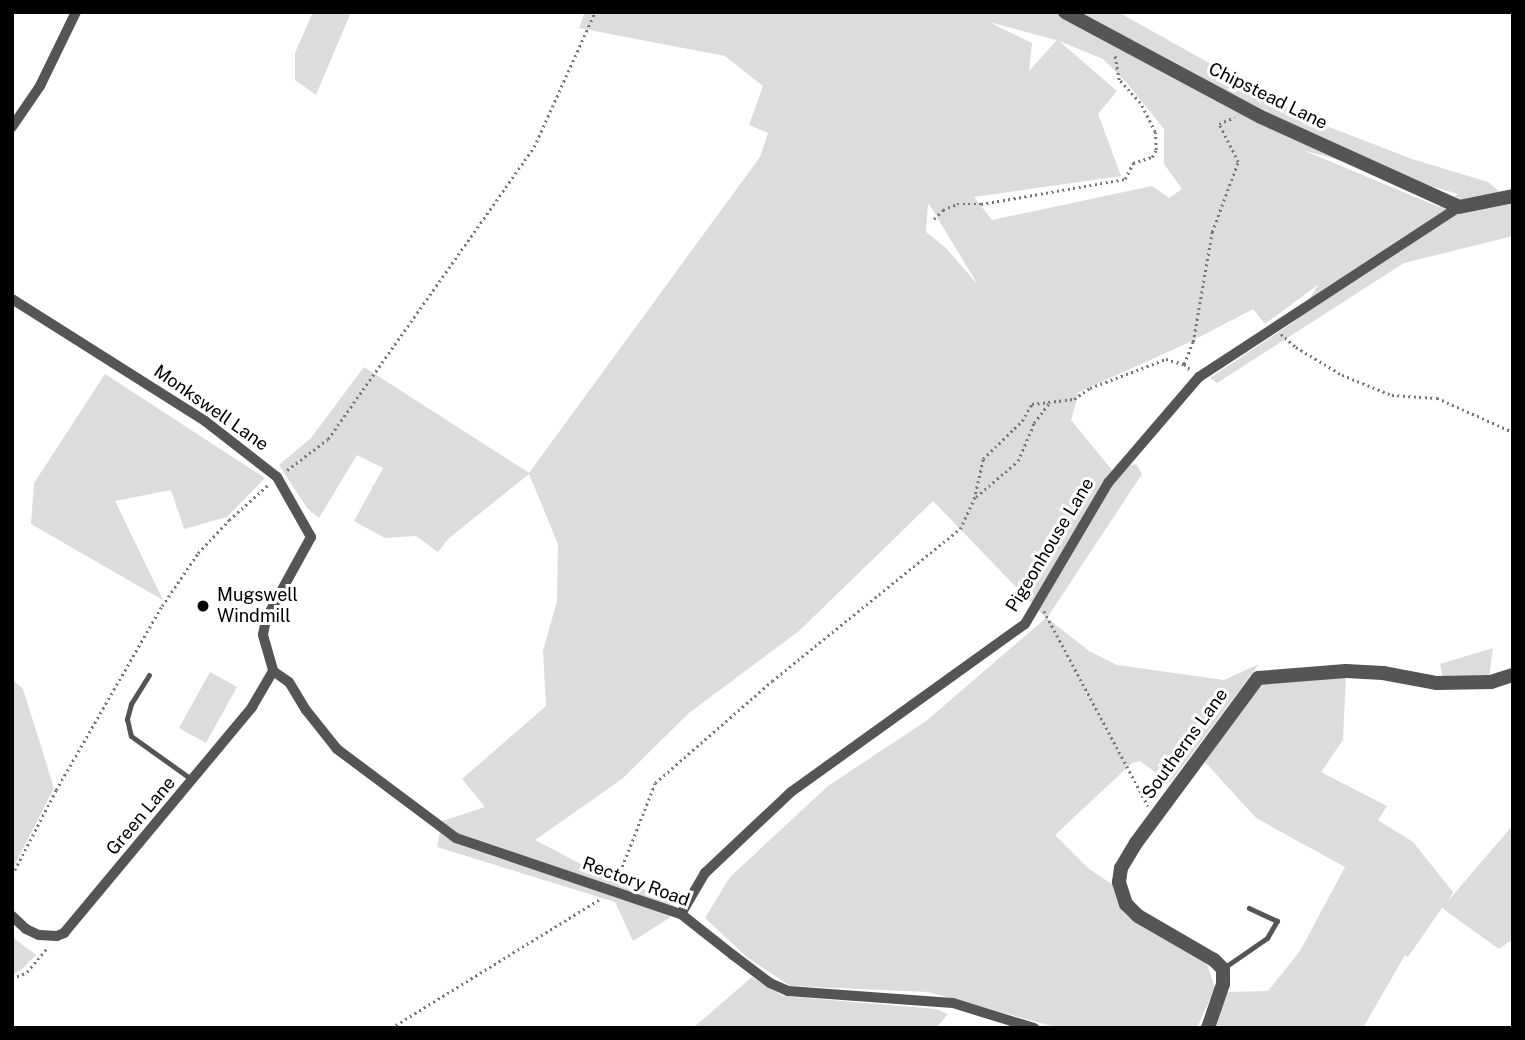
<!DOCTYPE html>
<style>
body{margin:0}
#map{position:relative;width:1525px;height:1040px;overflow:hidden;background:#fff;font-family:"Public Sans",sans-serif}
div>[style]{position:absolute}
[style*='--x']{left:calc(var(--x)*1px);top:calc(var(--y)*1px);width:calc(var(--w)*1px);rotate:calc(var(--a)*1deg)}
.green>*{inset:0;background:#dcdcdc}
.path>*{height:2.5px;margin-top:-1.25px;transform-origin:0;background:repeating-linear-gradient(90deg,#777 0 2px,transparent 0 5.5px)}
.service>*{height:5px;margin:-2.5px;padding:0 2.5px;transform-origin:2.5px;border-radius:2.5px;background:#555}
.minor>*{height:10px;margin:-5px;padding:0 5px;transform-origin:5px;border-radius:5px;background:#555}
.tertiary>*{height:14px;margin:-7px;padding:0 7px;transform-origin:7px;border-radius:7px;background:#555}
.dots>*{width:19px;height:19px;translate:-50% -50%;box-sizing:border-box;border:4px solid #fff;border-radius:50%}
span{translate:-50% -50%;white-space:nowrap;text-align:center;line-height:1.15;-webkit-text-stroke:6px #fff;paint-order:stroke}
.street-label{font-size:18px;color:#000}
.poi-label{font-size:18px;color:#000}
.left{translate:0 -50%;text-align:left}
.frame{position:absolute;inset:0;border:14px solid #000;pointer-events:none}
</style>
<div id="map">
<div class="green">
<i style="clip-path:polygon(313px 12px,351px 12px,316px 95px,295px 80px,295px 53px)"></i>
<i style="clip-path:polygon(evenodd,585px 12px,1118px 12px,1311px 120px,1412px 159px,1488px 182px,1513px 203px,1513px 236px,1404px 263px,1217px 383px,1210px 378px,1295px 321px,1319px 284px,1265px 324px,1253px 309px,1190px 342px,1079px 392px,1071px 420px,1112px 470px,1136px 464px,1142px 474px,1047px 618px,1089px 651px,1117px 665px,1224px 680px,1259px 664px,1170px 783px,1140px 761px,1132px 763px,1055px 835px,1089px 869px,1116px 887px,1124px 911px,1207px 964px,1215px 988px,1197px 1028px,1059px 1028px,928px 992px,790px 986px,748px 958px,705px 918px,730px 877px,828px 786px,926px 721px,1046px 618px,933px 501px,799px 631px,689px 713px,622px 779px,535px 840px,615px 882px,676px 898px,669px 918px,633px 941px,615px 902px,437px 847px,442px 821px,485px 807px,462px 779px,546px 706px,543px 651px,557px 601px,558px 544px,529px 474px,448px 539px,438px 552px,416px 536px,385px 538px,354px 521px,383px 468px,357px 455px,319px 518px,307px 508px,279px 465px,311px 438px,364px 367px,529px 473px,760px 157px,768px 133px,749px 125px,763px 86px,725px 56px,579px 28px,585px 12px,989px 22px,1056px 40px,1056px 41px,1029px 71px,1032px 43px,989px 22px,585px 12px,1059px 41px,1103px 59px,1126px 82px,1164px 129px,1164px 164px,1182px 189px,1169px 198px,1152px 186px,992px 220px,974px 197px,1121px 176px,1098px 114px,1117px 91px,1059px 41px,585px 12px,1303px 150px,1458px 194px,1439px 207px,1303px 150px,585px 12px,928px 204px,929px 204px,978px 285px,946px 248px,926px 232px,928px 204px)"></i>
<i style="clip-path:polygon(105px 374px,265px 478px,227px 517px,184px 529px,171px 490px,115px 501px,163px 600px,31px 524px,34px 483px)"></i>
<i style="clip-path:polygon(1493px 648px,1489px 677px,1443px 678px,1440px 664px)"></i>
<i style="clip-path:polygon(210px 672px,237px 687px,206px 743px,179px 728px)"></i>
<i style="clip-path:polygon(1346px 674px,1343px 740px,1321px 772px,1387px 806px,1378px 820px,1413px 842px,1453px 892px,1448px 901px,1513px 825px,1513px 939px,1499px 949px,1442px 908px,1408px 957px,1405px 955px,1363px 1028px,1216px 1028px,1227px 992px,1268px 991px,1300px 951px,1345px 867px,1256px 818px,1205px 762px,1261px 684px)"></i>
<i style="clip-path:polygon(12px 679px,23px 689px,54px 788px,12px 870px)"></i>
<i style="clip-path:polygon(12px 937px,36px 955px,20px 971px,12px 974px)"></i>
<i style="clip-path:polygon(752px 977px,783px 996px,936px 1009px,948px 1014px,936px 1028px,693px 1028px)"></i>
</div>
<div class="path">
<i style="--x:934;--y:219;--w:13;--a:-45"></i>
<i style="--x:943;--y:210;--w:15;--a:-23"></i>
<i style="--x:957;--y:204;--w:24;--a:0"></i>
<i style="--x:981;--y:204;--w:146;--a:-9.8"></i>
<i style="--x:1125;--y:179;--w:18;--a:-63"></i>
<i style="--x:1133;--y:163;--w:20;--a:-18"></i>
<i style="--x:1152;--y:157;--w:8;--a:-60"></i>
<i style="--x:1156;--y:150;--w:18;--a:-93"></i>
<i style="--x:1155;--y:132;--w:33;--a:-117"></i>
<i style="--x:1140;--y:103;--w:31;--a:-132"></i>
<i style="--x:1119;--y:80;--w:27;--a:-100"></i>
<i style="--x:1281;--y:334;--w:20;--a:41"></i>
<i style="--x:1296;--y:347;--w:54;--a:31.3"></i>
<i style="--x:1342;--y:375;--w:54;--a:21.8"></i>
<i style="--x:1392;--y:395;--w:45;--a:3.8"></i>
<i style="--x:1437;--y:398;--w:83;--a:24.1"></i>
<i style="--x:1184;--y:364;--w:24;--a:-68"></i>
<i style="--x:1193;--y:342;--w:112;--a:-80.2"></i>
<i style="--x:1212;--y:232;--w:75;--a:-69.6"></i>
<i style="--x:1238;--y:162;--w:42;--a:-116.6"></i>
<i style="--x:1219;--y:124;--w:17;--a:-24"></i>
<i style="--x:287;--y:470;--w:51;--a:-37.1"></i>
<i style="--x:328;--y:439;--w:357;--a:-54.8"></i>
<i style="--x:534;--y:147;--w:148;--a:-65.7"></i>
<i style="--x:976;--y:497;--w:55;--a:-40.6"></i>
<i style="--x:1018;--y:461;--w:41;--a:-67.2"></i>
<i style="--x:1034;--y:423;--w:26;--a:-53"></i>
<i style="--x:1044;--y:611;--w:221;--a:61.9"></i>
<i style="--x:12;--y:875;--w:96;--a:-62.6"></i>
<i style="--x:56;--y:790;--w:212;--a:-60.1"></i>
<i style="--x:162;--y:606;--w:64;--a:-55.8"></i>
<i style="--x:198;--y:553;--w:45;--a:-46.8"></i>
<i style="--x:229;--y:520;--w:52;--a:-41.9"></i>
<i style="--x:616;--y:882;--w:106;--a:-68.5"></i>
<i style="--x:655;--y:783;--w:155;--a:-41.1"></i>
<i style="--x:772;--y:681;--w:242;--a:-39"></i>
<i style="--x:960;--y:529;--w:33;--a:-65"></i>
<i style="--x:974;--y:499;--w:41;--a:-77.3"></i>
<i style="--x:983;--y:459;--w:54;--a:-44.3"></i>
<i style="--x:1022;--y:421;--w:20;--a:-60"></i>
<i style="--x:1032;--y:404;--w:42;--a:-6.8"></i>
<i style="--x:1074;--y:399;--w:19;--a:-35"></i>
<i style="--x:1090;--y:388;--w:81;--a:-20.9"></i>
<i style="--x:1166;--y:359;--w:19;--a:16"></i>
<i style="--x:1184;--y:364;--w:9;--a:41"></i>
<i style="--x:12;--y:979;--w:17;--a:-25"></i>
<i style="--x:27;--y:972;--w:33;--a:-50"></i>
<i style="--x:391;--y:1028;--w:246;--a:-31.7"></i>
</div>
<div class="service">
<i style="--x:149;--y:675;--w:34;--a:122"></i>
<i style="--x:131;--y:704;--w:16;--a:105"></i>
<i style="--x:127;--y:719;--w:17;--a:77"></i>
<i style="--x:131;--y:736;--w:74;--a:35.6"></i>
<i style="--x:1225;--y:967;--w:51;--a:-34.6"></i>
<i style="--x:1267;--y:938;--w:20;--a:-60"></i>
<i style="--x:1277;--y:921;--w:31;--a:-155"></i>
</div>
<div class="minor">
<i style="--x:12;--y:127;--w:50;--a:-55.7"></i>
<i style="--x:40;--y:86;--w:82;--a:-64.1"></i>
<i style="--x:12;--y:299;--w:228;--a:32.3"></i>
<i style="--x:205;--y:421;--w:91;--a:37.9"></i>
<i style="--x:277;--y:477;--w:69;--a:60.5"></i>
<i style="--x:311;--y:537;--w:94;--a:118.8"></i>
<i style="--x:266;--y:619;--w:16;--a:101"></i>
<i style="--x:263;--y:635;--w:37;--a:74"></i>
<i style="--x:273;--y:671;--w:19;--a:35"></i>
<i style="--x:289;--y:682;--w:33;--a:59"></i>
<i style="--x:306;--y:710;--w:50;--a:51.5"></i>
<i style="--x:337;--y:749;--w:149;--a:36.8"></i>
<i style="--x:456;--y:838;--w:237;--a:18.7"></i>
<i style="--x:681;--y:914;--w:66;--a:38.3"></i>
<i style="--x:733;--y:955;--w:46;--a:37.1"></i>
<i style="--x:770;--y:983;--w:20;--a:24"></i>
<i style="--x:788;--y:991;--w:165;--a:4.2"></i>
<i style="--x:953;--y:1003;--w:85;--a:17.2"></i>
<i style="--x:681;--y:914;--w:48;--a:-59.7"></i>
<i style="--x:705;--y:873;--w:118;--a:-43.3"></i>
<i style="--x:791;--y:792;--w:288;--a:-35.7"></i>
<i style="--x:1025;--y:624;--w:164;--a:-59.5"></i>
<i style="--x:1108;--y:483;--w:140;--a:-49.4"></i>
<i style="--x:1199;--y:377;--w:311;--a:-33.2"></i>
<i style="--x:12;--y:916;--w:19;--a:43"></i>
<i style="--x:26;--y:929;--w:14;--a:25"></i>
<i style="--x:39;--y:935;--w:18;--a:3"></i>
<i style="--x:57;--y:936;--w:8;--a:-23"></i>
<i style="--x:64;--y:933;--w:294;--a:-50.2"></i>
<i style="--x:252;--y:707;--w:42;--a:-59.7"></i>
</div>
<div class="tertiary">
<i style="--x:1065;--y:12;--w:222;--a:28.2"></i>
<i style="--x:1261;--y:117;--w:217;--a:24.4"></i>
<i style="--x:1459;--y:207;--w:55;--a:-11.5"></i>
<i style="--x:1208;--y:1028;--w:46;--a:-71.2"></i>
<i style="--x:1223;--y:984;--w:15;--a:-90"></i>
<i style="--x:1223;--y:969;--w:13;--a:-135"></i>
<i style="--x:1214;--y:960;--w:88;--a:-149.9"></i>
<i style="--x:1138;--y:916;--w:17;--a:-135"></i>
<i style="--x:1126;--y:904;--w:23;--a:-108"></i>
<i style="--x:1119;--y:882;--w:14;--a:-82"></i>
<i style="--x:1121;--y:868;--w:29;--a:-59"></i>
<i style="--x:1136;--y:843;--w:205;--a:-53.5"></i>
<i style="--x:1258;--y:678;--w:88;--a:-4.5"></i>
<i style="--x:1346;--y:671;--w:37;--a:3"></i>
<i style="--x:1383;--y:673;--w:55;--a:10.5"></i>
<i style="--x:1437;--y:683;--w:54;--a:-1.1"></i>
<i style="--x:1491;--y:682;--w:23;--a:-18"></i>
</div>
<div class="dots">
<i style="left:203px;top:606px;background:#000"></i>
</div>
<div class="street-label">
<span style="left:1268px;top:96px;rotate:26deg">Chipstead Lane</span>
<span style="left:211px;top:408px;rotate:35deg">Monkswell Lane</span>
<span style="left:1050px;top:545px;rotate:-59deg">Pigeonhouse Lane</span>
<span style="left:1185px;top:744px;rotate:-54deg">Southerns Lane</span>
<span style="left:141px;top:816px;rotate:-50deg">Green Lane</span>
<span style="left:636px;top:882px;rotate:20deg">Rectory Road</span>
</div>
<div class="poi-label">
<span class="left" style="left:217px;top:606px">Mugswell<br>Windmill</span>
</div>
<div class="frame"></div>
</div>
